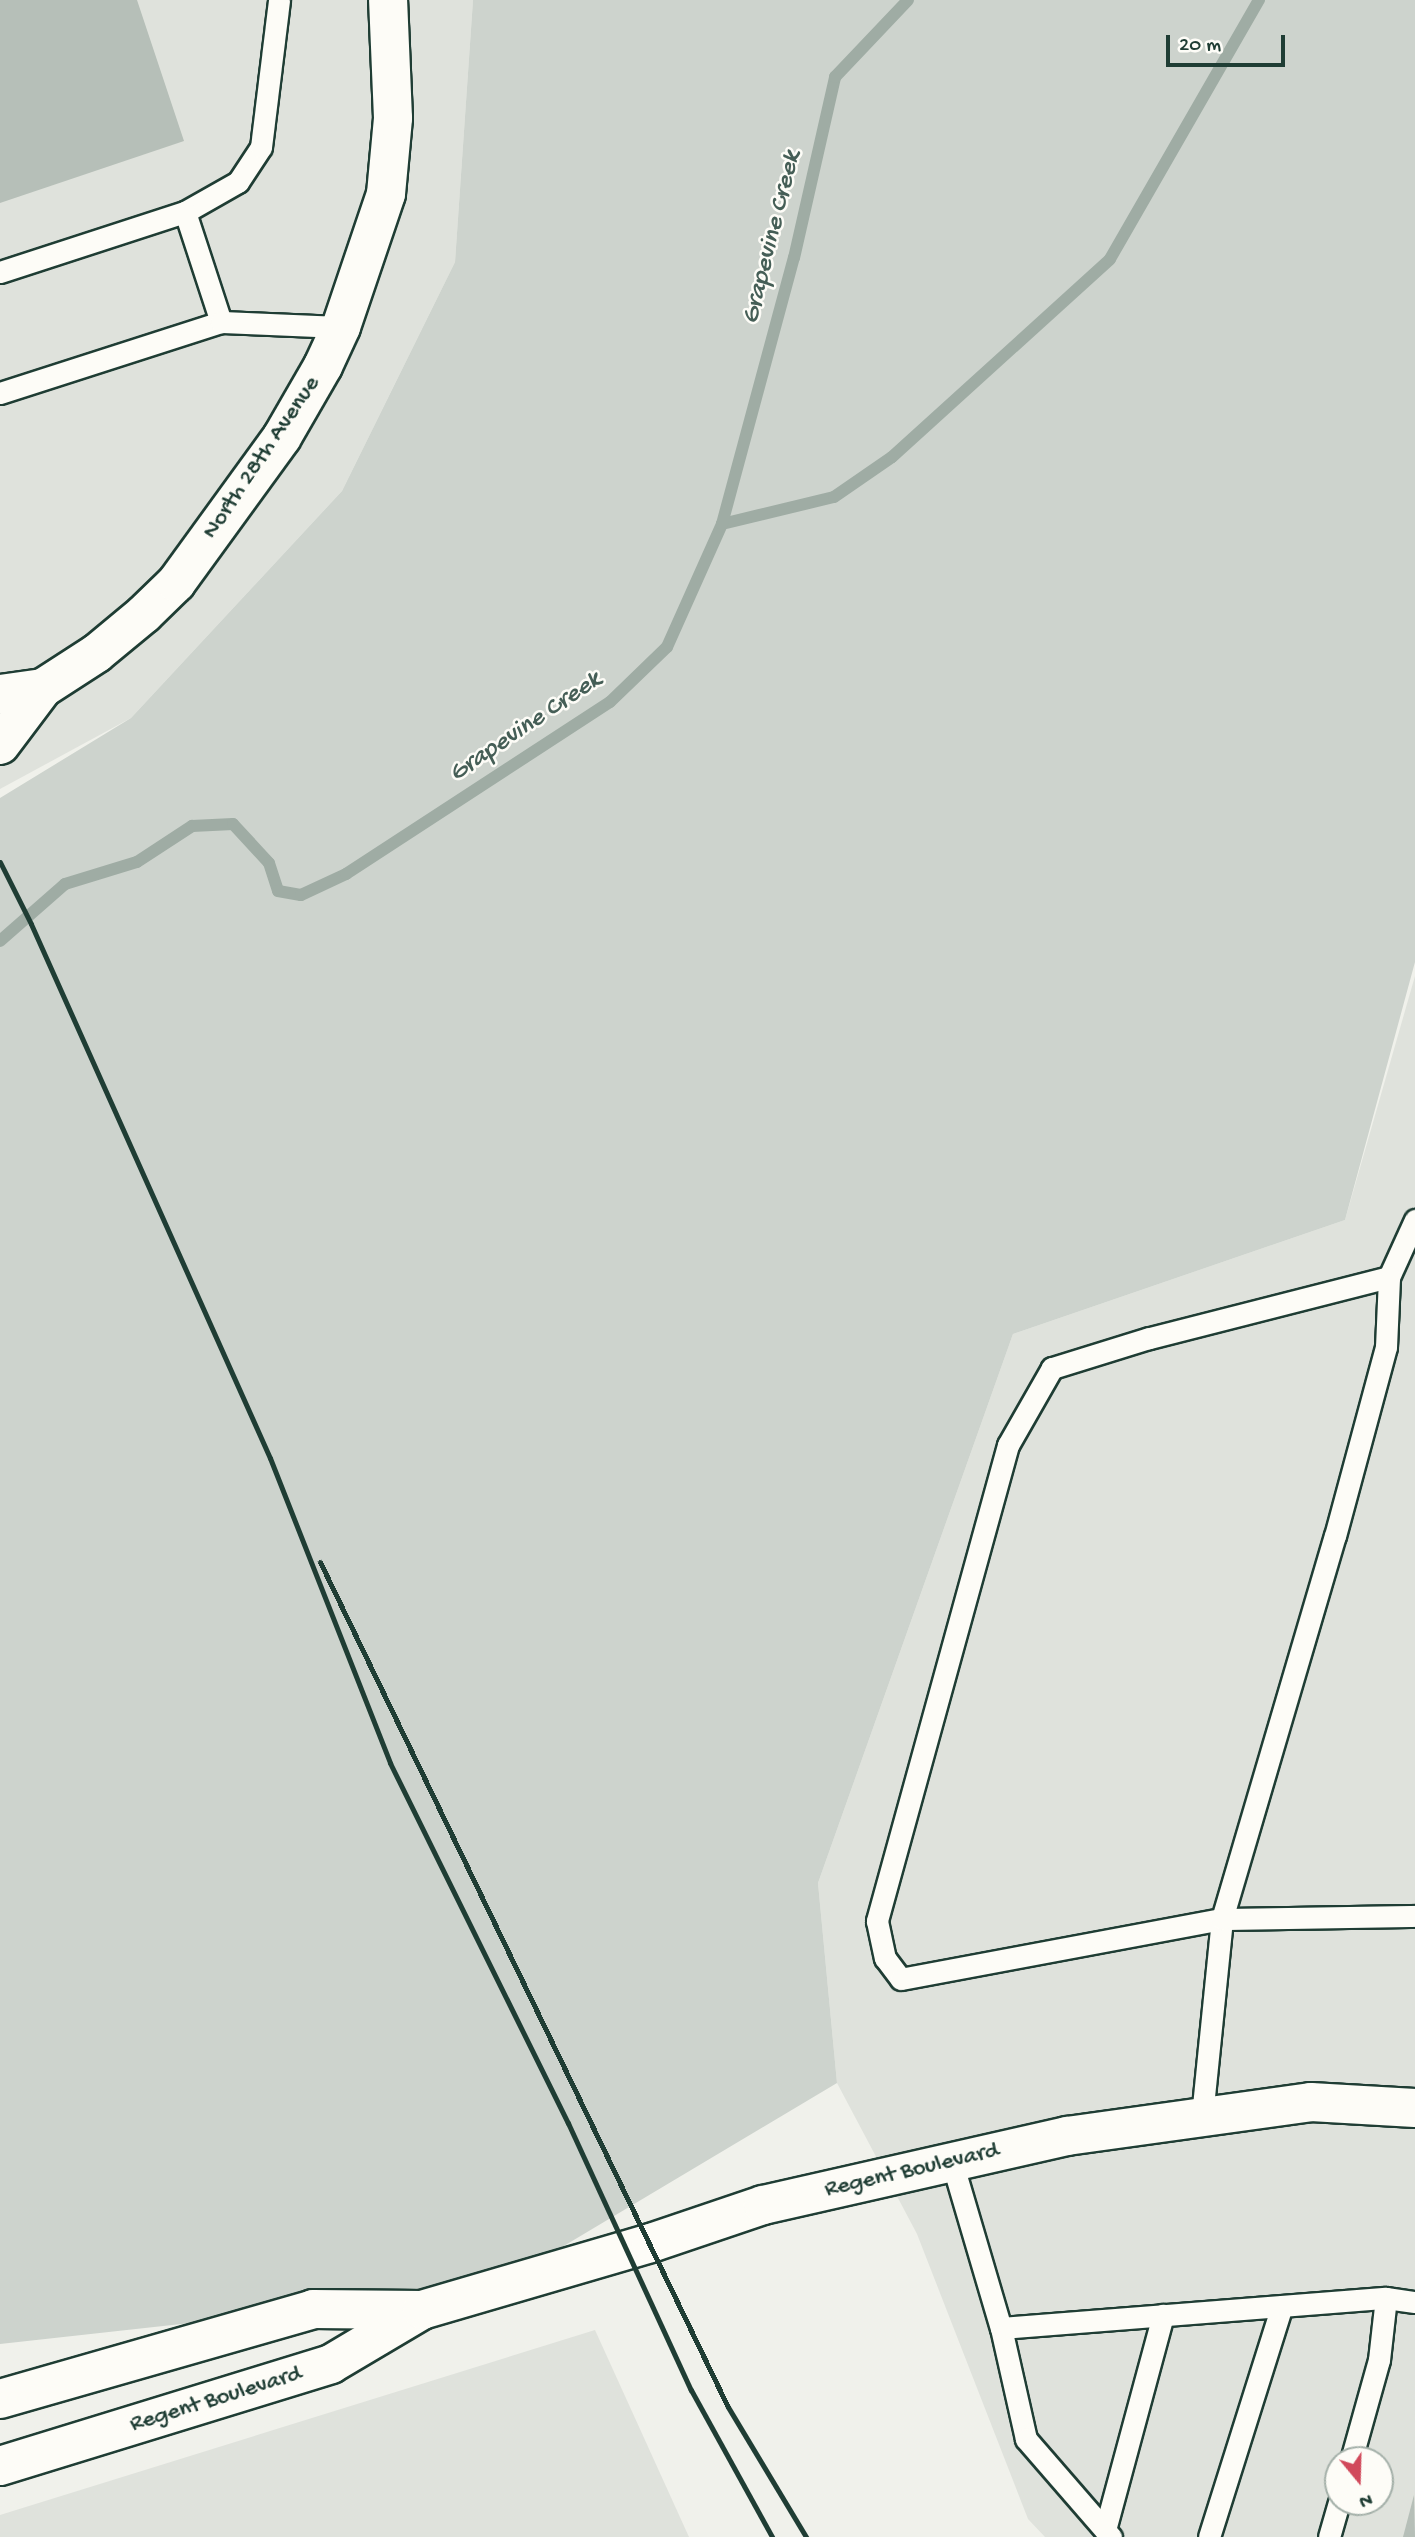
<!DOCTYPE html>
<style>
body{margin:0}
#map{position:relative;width:1415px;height:2537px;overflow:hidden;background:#f0f1eb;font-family:"Gochi Hand",sans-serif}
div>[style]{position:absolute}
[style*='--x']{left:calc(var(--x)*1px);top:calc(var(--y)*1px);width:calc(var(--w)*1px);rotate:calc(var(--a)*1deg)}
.built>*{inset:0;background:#dfe2dc}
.green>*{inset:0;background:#cdd3cd}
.stream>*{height:12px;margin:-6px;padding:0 6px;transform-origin:6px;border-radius:6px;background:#9faca4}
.building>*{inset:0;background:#b6bfb8}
.roads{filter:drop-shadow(2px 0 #1f3d34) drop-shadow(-2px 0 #1f3d34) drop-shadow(0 2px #1f3d34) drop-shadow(0 -2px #1f3d34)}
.service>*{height:21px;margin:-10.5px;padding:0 10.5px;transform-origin:10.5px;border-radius:10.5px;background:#fdfcf7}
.minor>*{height:38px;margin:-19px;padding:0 19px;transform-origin:19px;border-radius:19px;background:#fdfcf7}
.tertiary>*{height:38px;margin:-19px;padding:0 19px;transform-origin:19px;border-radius:19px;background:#fdfcf7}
.rail>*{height:5px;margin:-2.5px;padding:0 2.5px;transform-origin:2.5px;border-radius:2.5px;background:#1f3d34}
span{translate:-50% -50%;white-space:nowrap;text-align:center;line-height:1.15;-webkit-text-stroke:5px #fdfcf7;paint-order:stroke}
.street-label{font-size:24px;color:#1f3d34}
.water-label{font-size:26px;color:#455e56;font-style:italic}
.north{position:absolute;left:1324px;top:2446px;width:70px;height:70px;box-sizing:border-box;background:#fdfcf7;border:2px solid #a4b0a9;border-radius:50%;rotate:161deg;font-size:19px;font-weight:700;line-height:28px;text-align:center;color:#1f3d34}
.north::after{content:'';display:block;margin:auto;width:24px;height:32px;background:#d1495b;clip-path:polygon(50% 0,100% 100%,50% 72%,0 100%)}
.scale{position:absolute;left:1166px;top:35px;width:119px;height:32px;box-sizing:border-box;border:4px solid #1f3d34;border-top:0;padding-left:9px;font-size:21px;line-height:24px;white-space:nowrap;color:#1f3d34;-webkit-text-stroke:5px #fdfcf7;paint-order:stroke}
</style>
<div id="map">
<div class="built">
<i style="clip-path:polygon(0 0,473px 0,455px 262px,342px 491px,131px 718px,0 789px)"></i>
<i style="clip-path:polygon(evenodd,1415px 976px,1415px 2537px,1045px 2537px,1028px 2519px,917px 2234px,837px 2083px,818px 1883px,1013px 1334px,1345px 1220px,1415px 976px,1338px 2460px,1380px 2460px,1380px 2502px,1338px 2502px,1338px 2460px)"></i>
<i style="clip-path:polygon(595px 2330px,689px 2537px,0 2537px,0 2515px)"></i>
</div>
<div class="green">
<i style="clip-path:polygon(473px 0,1415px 0,1415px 962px,1345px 1220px,1013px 1334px,818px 1883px,837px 2083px,490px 2290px,0 2344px,0 798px,131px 718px,342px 491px,455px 262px)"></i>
</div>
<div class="stream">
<i style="--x:722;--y:524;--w:115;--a:-13.6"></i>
<i style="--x:834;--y:497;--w:70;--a:-34.6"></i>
<i style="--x:892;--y:457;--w:294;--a:-42.2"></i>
<i style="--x:1110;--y:259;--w:299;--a:-60.1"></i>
<i style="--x:0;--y:941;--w:86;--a:-41.2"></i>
<i style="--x:65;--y:884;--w:75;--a:-17"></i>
<i style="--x:137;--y:862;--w:66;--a:-33.2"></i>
<i style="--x:192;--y:826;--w:41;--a:-2.8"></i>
<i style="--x:233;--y:824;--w:53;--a:47.3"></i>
<i style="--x:269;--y:863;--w:29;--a:72"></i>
<i style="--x:278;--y:891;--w:23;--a:10"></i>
<i style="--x:301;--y:895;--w:50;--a:-25"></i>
<i style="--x:346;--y:874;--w:315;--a:-33.1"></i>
<i style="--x:610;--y:702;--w:79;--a:-44"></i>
<i style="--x:667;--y:647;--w:135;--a:-65.9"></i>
<i style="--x:722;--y:524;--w:276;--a:-74.9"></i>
<i style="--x:794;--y:258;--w:186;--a:-77.2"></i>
<i style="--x:835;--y:77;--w:106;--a:-46.5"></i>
</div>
<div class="building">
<i style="clip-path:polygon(0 0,137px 0,184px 141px,0 203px)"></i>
<i style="clip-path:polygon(1414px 2495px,1415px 2537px,1403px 2537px)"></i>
</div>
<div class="roads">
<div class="service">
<i style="--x:185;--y:212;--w:61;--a:-29.5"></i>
<i style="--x:238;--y:182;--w:42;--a:-56.7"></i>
<i style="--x:261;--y:147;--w:148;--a:-83"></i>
<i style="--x:0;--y:272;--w:194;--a:-18"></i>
<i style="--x:185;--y:212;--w:116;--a:71.9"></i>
<i style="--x:0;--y:393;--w:232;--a:-17.8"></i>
<i style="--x:221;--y:322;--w:120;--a:2.4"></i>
<i style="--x:1415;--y:1220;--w:63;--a:114.5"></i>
<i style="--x:1389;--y:1277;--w:248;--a:165.7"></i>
<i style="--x:1149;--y:1338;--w:102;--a:162.8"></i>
<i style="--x:1052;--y:1368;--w:89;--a:119.7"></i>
<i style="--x:1008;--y:1445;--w:494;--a:105.4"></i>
<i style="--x:877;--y:1921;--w:38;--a:78"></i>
<i style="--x:885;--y:1958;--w:26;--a:53"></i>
<i style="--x:901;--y:1979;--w:327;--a:-10.6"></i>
<i style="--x:1222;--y:1919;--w:193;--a:-0.9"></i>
<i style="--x:1202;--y:2116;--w:198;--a:-84.2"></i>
<i style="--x:1222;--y:1919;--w:399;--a:-73.6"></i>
<i style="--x:1335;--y:1536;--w:196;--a:-74.9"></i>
<i style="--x:1386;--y:1347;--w:70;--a:-87.5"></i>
<i style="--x:952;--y:2162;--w:173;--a:73.6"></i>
<i style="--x:1001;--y:2328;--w:114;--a:77.3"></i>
<i style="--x:1026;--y:2439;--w:130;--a:49.1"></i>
<i style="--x:1001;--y:2328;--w:386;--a:-4.5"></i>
<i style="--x:1386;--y:2298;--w:29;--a:8"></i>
<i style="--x:1351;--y:2460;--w:104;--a:-74.4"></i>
<i style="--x:1379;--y:2360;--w:62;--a:-83.6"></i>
<i style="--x:1105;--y:2530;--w:223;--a:-74.9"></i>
<i style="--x:1209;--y:2537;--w:242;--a:-72.5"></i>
<i style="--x:1329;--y:2537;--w:36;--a:-74"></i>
</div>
<div class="minor">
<i style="--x:0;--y:694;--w:43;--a:-7.9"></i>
<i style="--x:0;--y:745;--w:71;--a:-53"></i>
<i style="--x:43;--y:688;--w:64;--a:-32.9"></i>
<i style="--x:97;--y:653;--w:61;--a:-39.7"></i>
<i style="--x:144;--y:614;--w:45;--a:-44.1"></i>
<i style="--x:176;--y:583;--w:180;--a:-54"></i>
<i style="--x:282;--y:437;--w:82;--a:-60"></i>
<i style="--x:323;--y:366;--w:43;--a:-65.2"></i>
<i style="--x:341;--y:327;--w:140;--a:-71.3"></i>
<i style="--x:386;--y:194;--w:76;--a:-84.7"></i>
<i style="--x:393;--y:118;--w:118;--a:-92.4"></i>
</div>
<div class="tertiary">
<i style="--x:0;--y:2399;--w:326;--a:-16"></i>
<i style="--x:313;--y:2309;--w:109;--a:0.5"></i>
<i style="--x:0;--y:2466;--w:346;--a:-17.1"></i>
<i style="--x:331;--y:2364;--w:106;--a:-30.7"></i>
<i style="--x:422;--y:2310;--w:239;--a:-16.3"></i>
<i style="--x:651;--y:2243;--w:118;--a:-18.7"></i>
<i style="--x:763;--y:2205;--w:312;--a:-12.8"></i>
<i style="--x:1067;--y:2136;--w:246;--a:-7.9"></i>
<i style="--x:1311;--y:2102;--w:104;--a:3.3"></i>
</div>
</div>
<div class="rail">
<i style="--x:0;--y:862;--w:69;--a:63.4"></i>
<i style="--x:31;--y:924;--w:585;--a:65.89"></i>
<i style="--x:270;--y:1458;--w:328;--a:68.5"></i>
<i style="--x:390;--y:1763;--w:402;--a:63.7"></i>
<i style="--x:568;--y:2123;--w:294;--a:65.3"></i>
<i style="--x:691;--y:2390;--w:168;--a:61.1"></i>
<i style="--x:320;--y:1562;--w:938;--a:64.23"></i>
<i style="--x:728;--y:2407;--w:152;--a:59"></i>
</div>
<div class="street-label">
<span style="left:262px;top:458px;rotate:-56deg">North 28th Avenue</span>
<span style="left:912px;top:2171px;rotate:-13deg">Regent Boulevard</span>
<span style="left:216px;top:2400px;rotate:-17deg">Regent Boulevard</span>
</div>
<div class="water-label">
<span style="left:773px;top:238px;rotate:-76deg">Grapevine Creek</span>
<span style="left:526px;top:728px;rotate:-34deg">Grapevine Creek</span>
</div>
<div class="north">N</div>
<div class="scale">20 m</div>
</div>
